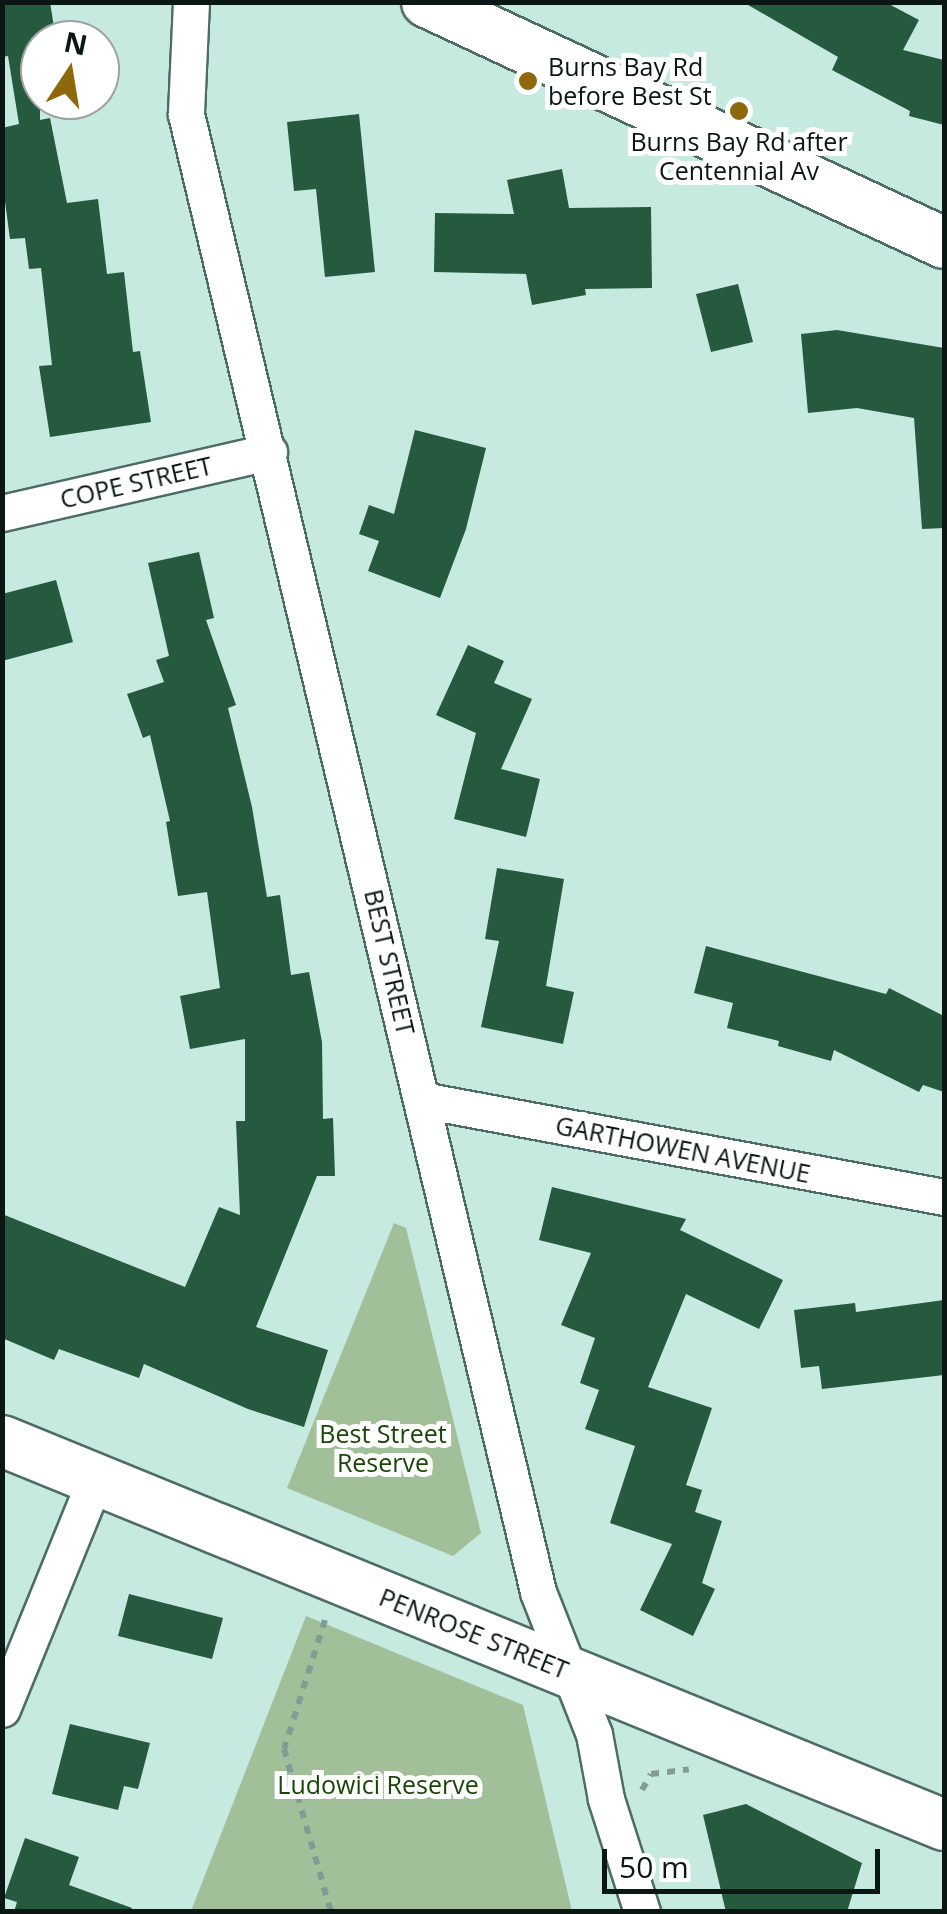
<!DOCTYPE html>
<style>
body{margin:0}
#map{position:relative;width:947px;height:1914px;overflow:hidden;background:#c6e9e0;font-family:"Open Sans",sans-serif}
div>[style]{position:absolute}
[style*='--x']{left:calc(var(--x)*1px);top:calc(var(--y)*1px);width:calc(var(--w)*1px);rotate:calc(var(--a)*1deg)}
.green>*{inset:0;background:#a1c099}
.building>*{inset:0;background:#255a3f}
.path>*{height:6px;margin-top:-3px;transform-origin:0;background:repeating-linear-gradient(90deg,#819c95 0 8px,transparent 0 16px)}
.roads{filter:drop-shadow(2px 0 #4d6c65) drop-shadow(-2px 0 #4d6c65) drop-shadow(0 2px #4d6c65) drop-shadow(0 -2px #4d6c65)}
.street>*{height:35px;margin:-17.5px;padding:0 17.5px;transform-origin:17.5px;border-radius:17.5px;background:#fff}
.secondary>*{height:50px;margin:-25px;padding:0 25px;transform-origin:25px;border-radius:25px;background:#fff}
.dots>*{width:28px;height:28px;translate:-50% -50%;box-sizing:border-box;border:5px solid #fff;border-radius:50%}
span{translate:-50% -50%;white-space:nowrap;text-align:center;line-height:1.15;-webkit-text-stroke:10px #fff;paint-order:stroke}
.poi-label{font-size:25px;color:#0a1714}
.left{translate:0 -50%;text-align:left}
.street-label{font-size:25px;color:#0a1714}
.park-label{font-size:25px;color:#194708}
.frame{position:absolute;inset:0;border:5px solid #0a1714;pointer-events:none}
.north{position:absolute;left:20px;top:20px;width:100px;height:100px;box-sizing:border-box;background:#fff;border:2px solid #9da2a1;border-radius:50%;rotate:12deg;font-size:28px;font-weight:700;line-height:40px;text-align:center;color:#0a1714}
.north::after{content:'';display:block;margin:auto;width:35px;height:45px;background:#8f670c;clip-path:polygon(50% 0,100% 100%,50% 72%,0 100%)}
.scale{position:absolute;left:602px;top:1849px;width:278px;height:45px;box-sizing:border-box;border:5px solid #0a1714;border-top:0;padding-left:12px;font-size:30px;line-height:35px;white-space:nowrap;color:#0a1714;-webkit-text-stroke:8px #fff;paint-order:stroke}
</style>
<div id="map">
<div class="green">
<i style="clip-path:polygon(394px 1223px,406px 1228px,481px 1533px,453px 1556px,287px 1488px)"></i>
<i style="clip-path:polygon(306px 1616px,523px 1705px,572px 1911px,191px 1911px)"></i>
</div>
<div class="building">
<i style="clip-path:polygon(2px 2px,50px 2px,56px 40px,40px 40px,40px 120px,50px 118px,67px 203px,98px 199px,107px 274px,124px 272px,133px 352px,140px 351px,151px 422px,50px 437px,39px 366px,52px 365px,41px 268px,29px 269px,25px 238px,10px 239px,2px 179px,2px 128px,19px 124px,8px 56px,2px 57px)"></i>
<i style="clip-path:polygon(743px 2px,885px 2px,919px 20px,903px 50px,944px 60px,944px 125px,909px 116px,910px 111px,832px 70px,838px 57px)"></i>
<i style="clip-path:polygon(359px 114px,375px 272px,325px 277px,316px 189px,294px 191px,287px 122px)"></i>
<i style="clip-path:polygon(562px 169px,569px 208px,651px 207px,652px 288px,585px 289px,586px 295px,532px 305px,526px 274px,434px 272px,435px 213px,514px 214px,507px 180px)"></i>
<i style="clip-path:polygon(738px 284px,753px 342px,711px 352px,696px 294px)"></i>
<i style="clip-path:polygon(837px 330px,944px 348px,944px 528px,922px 529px,914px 418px,857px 408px,808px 413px,801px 334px)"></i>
<i style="clip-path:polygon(415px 430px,486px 448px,466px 529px,440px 598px,368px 571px,379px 541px,359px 534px,369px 505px,394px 514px)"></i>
<i style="clip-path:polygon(199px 552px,214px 618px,206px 620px,236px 705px,228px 708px,252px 807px,267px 897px,280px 895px,291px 975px,309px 972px,322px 1042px,323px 1119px,333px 1118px,335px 1176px,317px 1176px,256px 1327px,328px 1350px,304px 1427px,248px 1409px,144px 1364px,139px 1378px,59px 1349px,54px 1360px,2px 1338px,2px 1214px,185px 1287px,219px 1207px,240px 1215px,236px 1121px,245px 1121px,245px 1039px,190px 1049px,180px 996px,220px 988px,207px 892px,178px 896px,166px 822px,170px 821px,150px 735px,143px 738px,127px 694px,164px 682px,156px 660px,169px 656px,148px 563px)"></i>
<i style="clip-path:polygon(56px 580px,73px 642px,2px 661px,2px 594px)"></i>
<i style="clip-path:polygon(468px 645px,504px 661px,494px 683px,532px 699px,501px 769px,540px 779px,526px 837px,454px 819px,476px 733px,436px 715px)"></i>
<i style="clip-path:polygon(497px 868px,564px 879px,546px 986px,574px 992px,563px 1044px,481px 1027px,499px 941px,485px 939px)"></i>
<i style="clip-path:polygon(706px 946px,886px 994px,889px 988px,944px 1016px,944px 1092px,923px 1085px,919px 1092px,834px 1050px,831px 1061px,778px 1046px,779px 1041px,727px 1028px,733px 1003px,694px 993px)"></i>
<i style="clip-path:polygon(552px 1187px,686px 1219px,680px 1230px,783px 1280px,759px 1329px,686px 1294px,648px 1387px,712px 1408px,686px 1485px,702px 1490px,695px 1512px,722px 1521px,702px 1583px,715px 1589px,693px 1636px,640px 1610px,672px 1544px,610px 1523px,635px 1446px,585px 1429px,599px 1390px,580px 1383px,595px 1338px,561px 1325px,591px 1253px,539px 1240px)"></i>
<i style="clip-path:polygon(944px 1300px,944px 1375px,822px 1389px,819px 1366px,801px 1368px,794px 1310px,855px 1303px,856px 1312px)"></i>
<i style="clip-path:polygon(129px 1594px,223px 1618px,212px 1659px,118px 1636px)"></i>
<i style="clip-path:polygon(70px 1724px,150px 1743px,138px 1789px,124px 1786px,118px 1810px,52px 1794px)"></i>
<i style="clip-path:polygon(746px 1804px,862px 1863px,847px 1912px,726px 1912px,703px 1815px)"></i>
<i style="clip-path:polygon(25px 1838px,79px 1857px,69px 1885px,132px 1908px,131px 1912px,14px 1912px,17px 1902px,4px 1898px)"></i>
</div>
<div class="path">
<i style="--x:325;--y:1620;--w:135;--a:107.6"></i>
<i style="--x:284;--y:1749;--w:170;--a:73.9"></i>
<i style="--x:642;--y:1790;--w:18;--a:-61"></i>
<i style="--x:651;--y:1774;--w:38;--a:-7"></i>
</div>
<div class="roads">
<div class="street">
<i style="--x:191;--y:2;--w:112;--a:92.6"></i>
<i style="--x:186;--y:114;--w:1519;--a:76.6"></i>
<i style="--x:538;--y:1592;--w:153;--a:68.5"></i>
<i style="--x:594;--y:1734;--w:66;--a:79.5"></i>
<i style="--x:606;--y:1799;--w:119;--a:72.3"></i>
<i style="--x:2;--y:513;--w:274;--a:-12.9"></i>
<i style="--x:422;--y:1100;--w:531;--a:10.53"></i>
<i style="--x:2;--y:1709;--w:247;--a:-67.9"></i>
</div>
<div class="secondary">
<i style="--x:427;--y:2;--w:570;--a:24.99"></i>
<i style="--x:2;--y:1441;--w:1017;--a:22.18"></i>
</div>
</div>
<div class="dots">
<i style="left:528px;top:81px;background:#8f670c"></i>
<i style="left:739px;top:111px;background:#8f670c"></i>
</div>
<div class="poi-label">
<span class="left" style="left:548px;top:81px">Burns Bay Rd<br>before Best St</span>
<span style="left:739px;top:156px">Burns Bay Rd after<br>Centennial Av</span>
</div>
<div class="street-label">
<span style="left:136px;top:482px;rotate:-13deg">COPE STREET</span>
<span style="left:390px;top:962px;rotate:77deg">BEST STREET</span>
<span style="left:683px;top:1149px;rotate:11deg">GARTHOWEN AVENUE</span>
<span style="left:474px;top:1633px;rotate:22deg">PENROSE STREET</span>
</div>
<div class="park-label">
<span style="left:383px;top:1448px">Best Street<br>Reserve</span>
<span style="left:378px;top:1784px">Ludowici Reserve</span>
</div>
<div class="frame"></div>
<div class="north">N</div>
<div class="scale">50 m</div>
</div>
